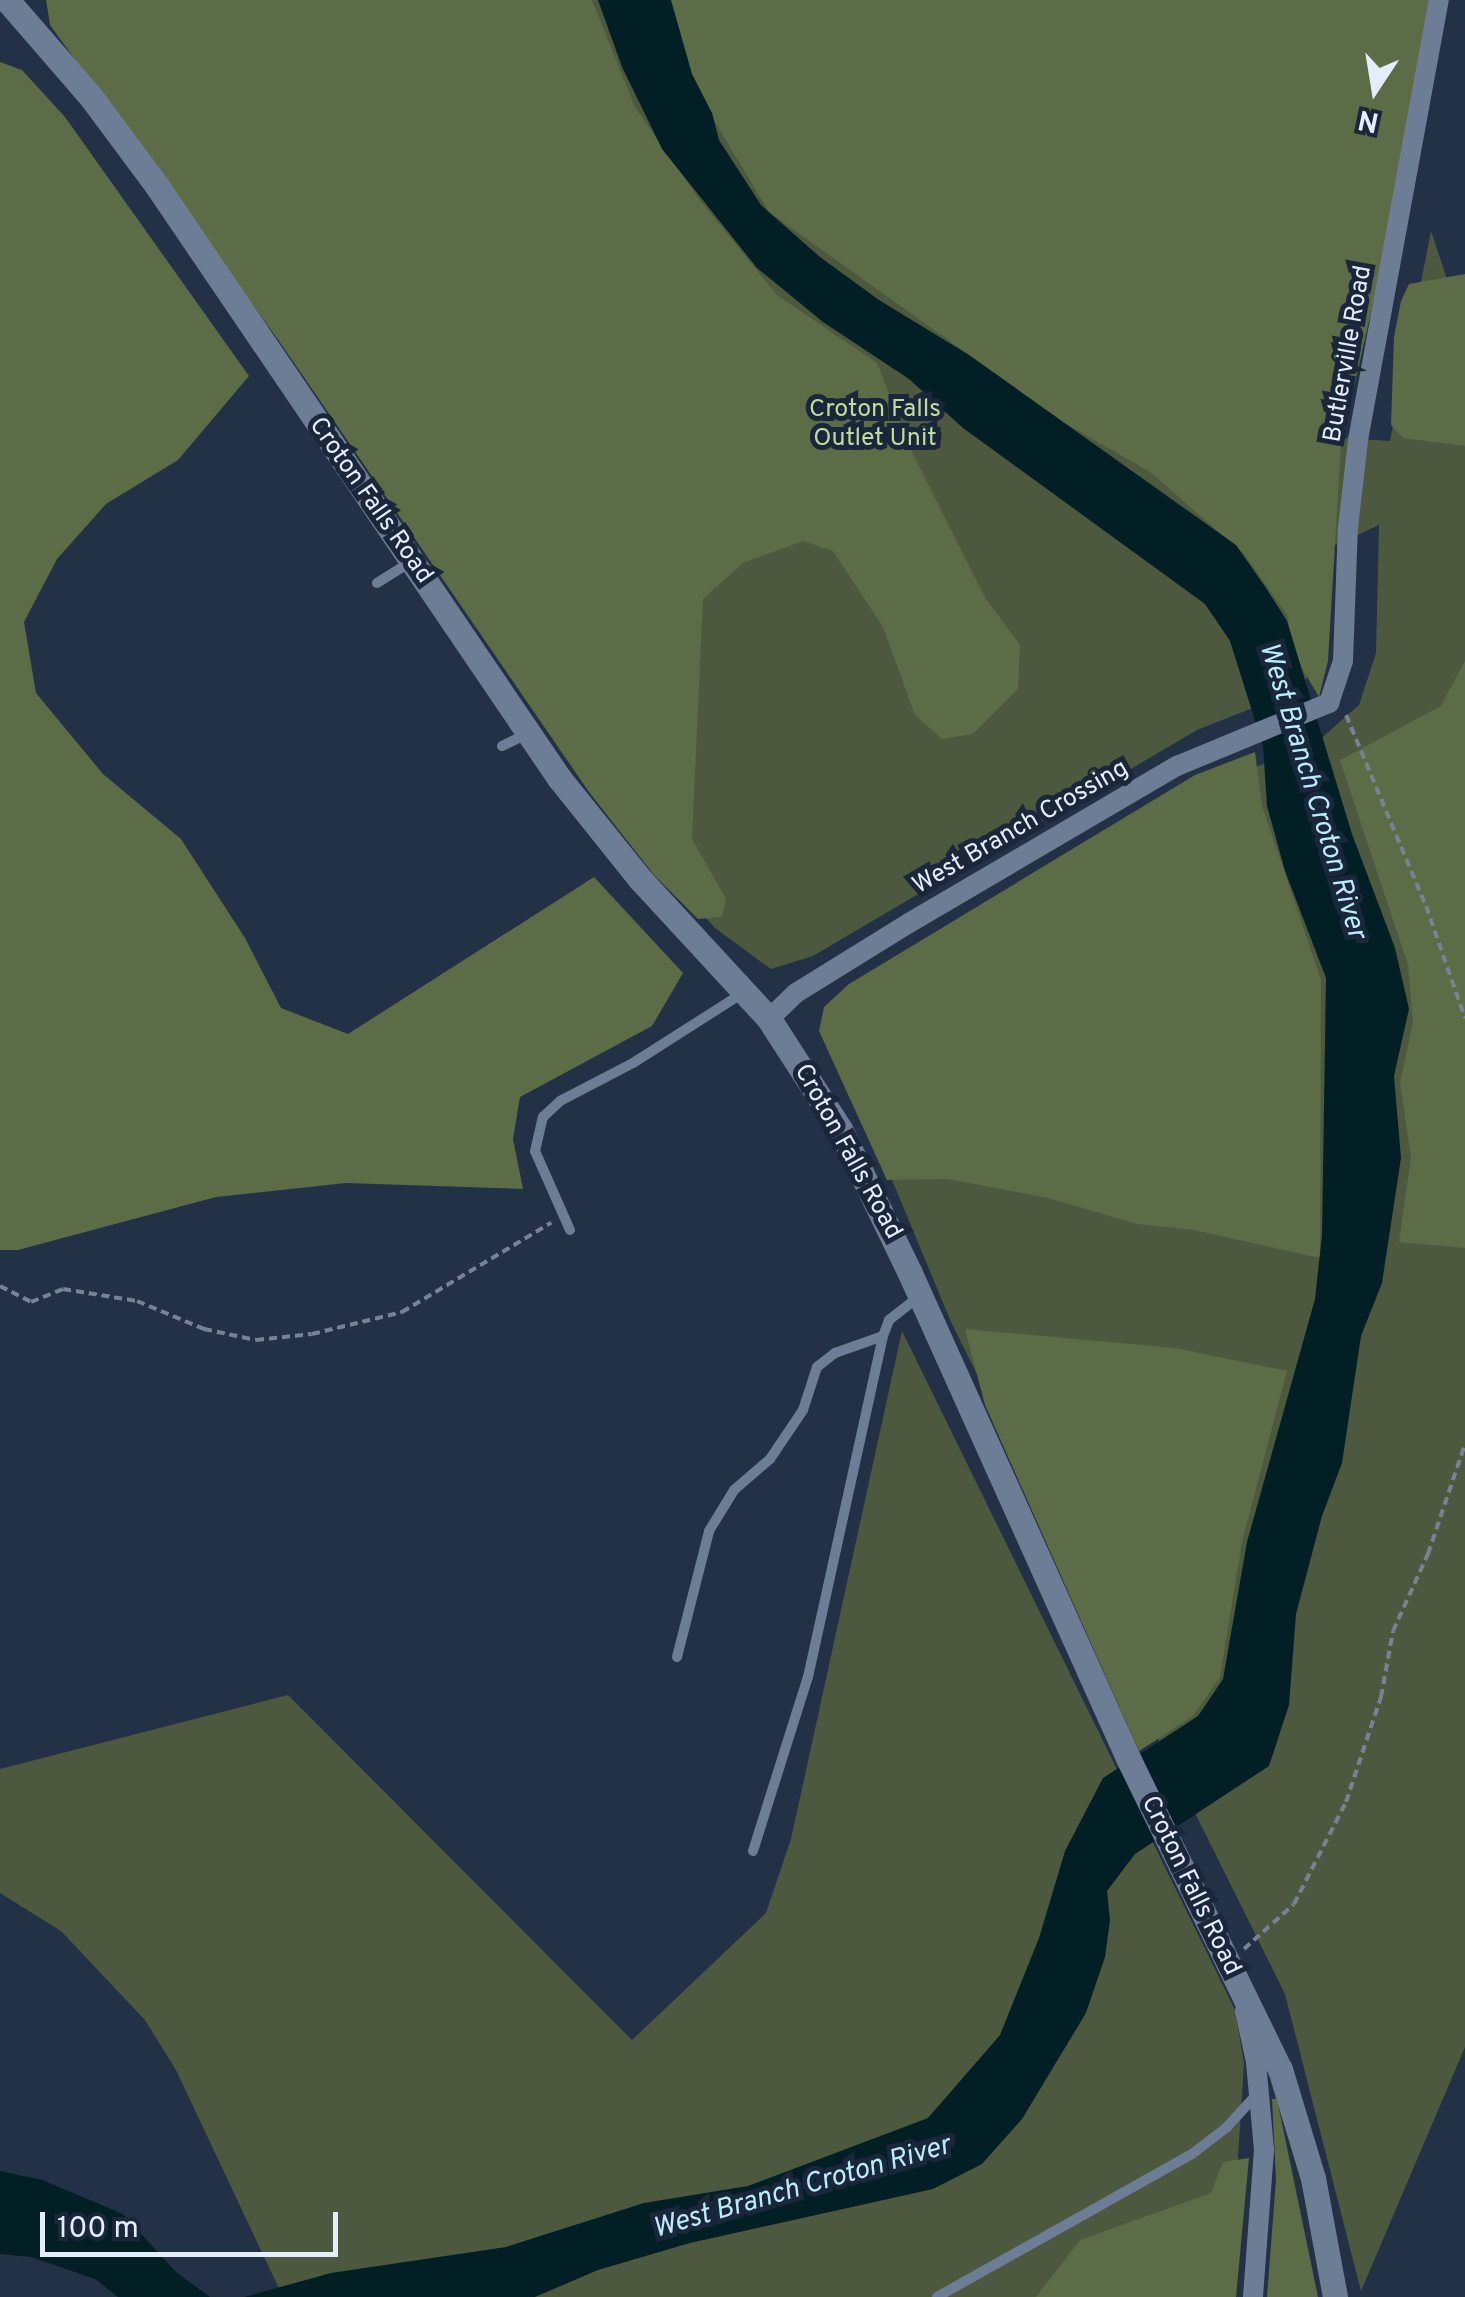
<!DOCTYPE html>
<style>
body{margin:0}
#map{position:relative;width:1465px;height:2297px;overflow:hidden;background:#233146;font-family:Overpass,sans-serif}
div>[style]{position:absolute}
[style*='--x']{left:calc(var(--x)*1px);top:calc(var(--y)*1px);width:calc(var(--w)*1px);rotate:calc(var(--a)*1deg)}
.green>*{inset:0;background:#4d593f}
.forest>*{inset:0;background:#5b6c46}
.water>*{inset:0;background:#021f26}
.path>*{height:4px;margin-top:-2px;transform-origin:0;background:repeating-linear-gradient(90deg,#778395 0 8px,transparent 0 13px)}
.lane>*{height:10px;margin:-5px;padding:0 5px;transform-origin:5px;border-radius:5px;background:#6c7d95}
.street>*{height:20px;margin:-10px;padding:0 10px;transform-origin:10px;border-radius:10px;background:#6c7d95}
.secondary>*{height:25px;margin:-12.5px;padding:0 12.5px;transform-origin:12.5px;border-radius:12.5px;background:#6c7d95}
span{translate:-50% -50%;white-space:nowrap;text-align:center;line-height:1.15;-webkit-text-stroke:10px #1a273b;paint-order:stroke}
.street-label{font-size:25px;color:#e4edfb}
.park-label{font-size:25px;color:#bfdc9b}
.water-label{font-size:28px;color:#baecf9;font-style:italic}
.north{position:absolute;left:1325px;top:40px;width:100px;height:100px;-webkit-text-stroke:8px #1a273b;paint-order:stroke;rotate:192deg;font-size:28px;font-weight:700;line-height:40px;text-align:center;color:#e4edfb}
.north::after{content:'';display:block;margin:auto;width:35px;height:45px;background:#e4edfb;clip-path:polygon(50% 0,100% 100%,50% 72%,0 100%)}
.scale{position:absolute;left:40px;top:2212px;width:298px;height:45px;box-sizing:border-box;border:5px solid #e4edfb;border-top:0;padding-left:12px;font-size:30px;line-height:35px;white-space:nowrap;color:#e4edfb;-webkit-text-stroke:8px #1a273b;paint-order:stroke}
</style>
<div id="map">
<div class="green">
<i style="clip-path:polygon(47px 0,1414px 0,1342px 438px,1390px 441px,1431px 231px,1465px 333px,1465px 2047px,1361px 2291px,1285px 1994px,951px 1322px,827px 1023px,1202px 789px,1317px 742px,1359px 705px,1376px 653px,1379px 525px,1324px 550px,1317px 667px,1295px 691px,1197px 730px,813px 956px,771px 969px,715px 928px,633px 835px)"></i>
<i style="clip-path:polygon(902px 1331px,1235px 2010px,1244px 2063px,1234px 2219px,1216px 2297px,283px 2297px,176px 2070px,145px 2020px,61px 1931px,0 1893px,0 1769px,288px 1695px,632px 2040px,766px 1913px,791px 1839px)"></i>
</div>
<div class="forest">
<i style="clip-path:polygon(46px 0,592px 0,635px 107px,699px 199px,777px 295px,877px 363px,913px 454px,986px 599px,1020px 645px,1018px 689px,973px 734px,942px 739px,915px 715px,883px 627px,833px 551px,803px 541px,743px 563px,703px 599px,692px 839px,726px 899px,722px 917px,698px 919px,654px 875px,589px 792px,279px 341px,50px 25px)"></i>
<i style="clip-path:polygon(669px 0,1429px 0,1385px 251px,1341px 444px,1328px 661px,1319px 697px,1295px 656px,1287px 615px,1244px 554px,1150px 472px,1063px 422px,769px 212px,694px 87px)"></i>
<i style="clip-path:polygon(0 62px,22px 70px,65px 117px,249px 376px,178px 460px,106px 504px,57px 559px,24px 622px,36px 693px,103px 774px,181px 839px,245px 938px,281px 1008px,348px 1034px,594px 877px,683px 973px,652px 1026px,520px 1097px,513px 1139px,523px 1189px,346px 1183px,216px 1197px,18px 1250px,0 1250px)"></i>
<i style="clip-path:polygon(1465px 274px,1465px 446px,1403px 438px,1391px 425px,1394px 337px,1401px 301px,1409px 284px)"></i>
<i style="clip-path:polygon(1465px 661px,1465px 1248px,1399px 1242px,1411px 1157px,1400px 1083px,1413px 1022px,1408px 965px,1340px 760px,1441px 706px)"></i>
<i style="clip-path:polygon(1255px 752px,1262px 806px,1321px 980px,1320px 1258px,1194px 1230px,1137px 1224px,1048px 1198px,948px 1179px,887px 1180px,819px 1031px,824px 1007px,849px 984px,1195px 775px)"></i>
<i style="clip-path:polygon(965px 1329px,1175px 1348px,1287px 1371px,1242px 1542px,1220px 1677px,1193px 1716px,1139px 1751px,985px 1405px)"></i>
<i style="clip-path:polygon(1272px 2099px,1277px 2099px,1318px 2297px,1267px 2297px,1276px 2179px)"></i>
<i style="clip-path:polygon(1249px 2158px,1236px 2297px,1036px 2297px,1080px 2240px,1211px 2193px,1223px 2162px)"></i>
</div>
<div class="water">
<i style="clip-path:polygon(598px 0,671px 0,692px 74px,712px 113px,719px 140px,761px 205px,820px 257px,879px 300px,969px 355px,1236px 545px,1266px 588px,1287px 621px,1352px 834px,1395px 948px,1409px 1009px,1394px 1076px,1401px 1158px,1382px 1283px,1361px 1336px,1342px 1463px,1322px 1516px,1296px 1614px,1289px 1705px,1269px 1766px,1135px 1854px,1107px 1891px,1110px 1920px,1105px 1957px,1086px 2013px,1022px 2119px,982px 2164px,933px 2189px,690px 2243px,598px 2270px,535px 2297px,244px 2297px,331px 2273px,506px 2247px,644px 2203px,748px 2186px,928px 2118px,1000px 2035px,1039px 1938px,1065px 1851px,1103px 1778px,1198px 1716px,1223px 1679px,1247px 1542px,1315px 1299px,1322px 1235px,1326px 978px,1285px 871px,1267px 806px,1263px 746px,1230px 641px,1205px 604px,963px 428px,909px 379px,823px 322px,757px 268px,662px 149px,622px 67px)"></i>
<i style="clip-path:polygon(0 2171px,42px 2180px,123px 2214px,176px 2272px,210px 2297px,118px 2297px,95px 2279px,31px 2257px,0 2254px)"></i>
</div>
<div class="path">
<i style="--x:1346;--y:715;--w:207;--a:67.3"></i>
<i style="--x:1426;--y:906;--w:119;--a:70.8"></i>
<i style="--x:0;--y:1286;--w:35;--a:27"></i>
<i style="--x:31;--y:1302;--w:35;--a:-22"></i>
<i style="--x:63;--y:1289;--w:75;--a:9.2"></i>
<i style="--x:137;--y:1301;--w:73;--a:22.7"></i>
<i style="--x:204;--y:1329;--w:53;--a:11.9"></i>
<i style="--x:256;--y:1340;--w:56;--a:-6.1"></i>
<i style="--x:312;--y:1334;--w:93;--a:-13.7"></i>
<i style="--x:402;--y:1312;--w:174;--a:-30.9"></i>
<i style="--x:1244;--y:1949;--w:67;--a:-42"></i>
<i style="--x:1294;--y:1904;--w:114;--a:-63"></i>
<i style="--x:1346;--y:1802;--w:111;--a:-71.6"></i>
<i style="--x:1381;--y:1697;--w:67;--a:-79.7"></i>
<i style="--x:1393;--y:1631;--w:85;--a:-65.6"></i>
<i style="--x:1428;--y:1554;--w:116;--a:-71.4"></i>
</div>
<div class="lane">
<i style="--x:377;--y:583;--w:39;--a:-32"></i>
<i style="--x:502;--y:746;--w:28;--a:-26"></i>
<i style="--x:570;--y:1230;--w:86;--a:-113.9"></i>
<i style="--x:535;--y:1151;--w:35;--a:-77"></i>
<i style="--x:543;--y:1117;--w:23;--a:-43"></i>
<i style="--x:560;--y:1101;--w:82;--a:-27.5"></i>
<i style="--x:633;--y:1063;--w:130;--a:-32.5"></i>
<i style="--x:677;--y:1657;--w:130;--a:-75.7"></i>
<i style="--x:709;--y:1531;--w:48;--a:-58.6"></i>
<i style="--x:734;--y:1490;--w:48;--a:-40.7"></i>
<i style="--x:770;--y:1459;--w:59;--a:-56"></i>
<i style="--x:803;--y:1410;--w:45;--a:-72"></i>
<i style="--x:817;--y:1367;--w:23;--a:-38"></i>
<i style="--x:835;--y:1353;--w:51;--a:-19.5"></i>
<i style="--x:753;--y:1851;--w:182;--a:-72.5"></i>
<i style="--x:808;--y:1677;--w:349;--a:-77.6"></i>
<i style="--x:883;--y:1336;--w:17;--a:-69"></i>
<i style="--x:889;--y:1320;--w:39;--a:-38"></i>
<i style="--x:937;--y:2297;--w:292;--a:-29.3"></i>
<i style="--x:1192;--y:2154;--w:43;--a:-37.4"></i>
<i style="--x:1226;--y:2128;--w:49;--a:-47.5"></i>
</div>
<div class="street">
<i style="--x:769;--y:1019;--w:37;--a:-44"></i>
<i style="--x:796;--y:993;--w:133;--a:-31.8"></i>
<i style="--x:909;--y:923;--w:311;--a:-30.4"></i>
<i style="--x:1177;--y:766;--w:165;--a:-22.5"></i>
<i style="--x:1329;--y:703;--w:44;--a:-71.6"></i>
<i style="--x:1343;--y:661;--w:134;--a:-87.9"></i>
<i style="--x:1348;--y:527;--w:88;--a:-83.4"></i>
<i style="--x:1358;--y:440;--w:447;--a:-79.6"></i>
<i style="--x:1245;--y:2011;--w:52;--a:77.8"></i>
<i style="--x:1256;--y:2062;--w:88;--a:84.8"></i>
<i style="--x:1264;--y:2150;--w:147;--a:94.3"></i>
</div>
<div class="secondary">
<i style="--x:7;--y:0;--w:128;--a:49.1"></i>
<i style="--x:91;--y:97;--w:111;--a:53.4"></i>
<i style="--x:157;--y:186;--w:716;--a:55.82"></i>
<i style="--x:559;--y:778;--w:129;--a:51.3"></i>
<i style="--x:640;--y:879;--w:190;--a:47.3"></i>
<i style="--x:769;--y:1019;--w:131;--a:57.2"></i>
<i style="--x:840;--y:1129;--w:158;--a:64.1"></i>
<i style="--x:909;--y:1271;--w:536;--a:65.78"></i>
<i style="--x:1129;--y:1760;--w:344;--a:64"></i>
<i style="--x:1280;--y:2069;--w:114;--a:73.2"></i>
<i style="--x:1313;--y:2178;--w:121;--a:79.5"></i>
</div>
<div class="street-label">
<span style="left:1349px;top:354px;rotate:-80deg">Butlerville Road</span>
<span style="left:370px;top:501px;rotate:55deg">Croton Falls Road</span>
<span style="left:1021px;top:828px;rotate:-30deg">West Branch Crossing</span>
<span style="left:847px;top:1152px;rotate:61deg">Croton Falls Road</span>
<span style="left:1190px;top:1886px;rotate:64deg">Croton Falls Road</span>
</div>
<div class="park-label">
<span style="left:875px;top:425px">Croton Falls<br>Outlet Unit</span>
</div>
<div class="water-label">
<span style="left:1312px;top:791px;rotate:73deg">West Branch Croton River</span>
<span style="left:802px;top:2188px;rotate:-16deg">West Branch Croton River</span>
</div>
<div class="north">N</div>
<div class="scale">100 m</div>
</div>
